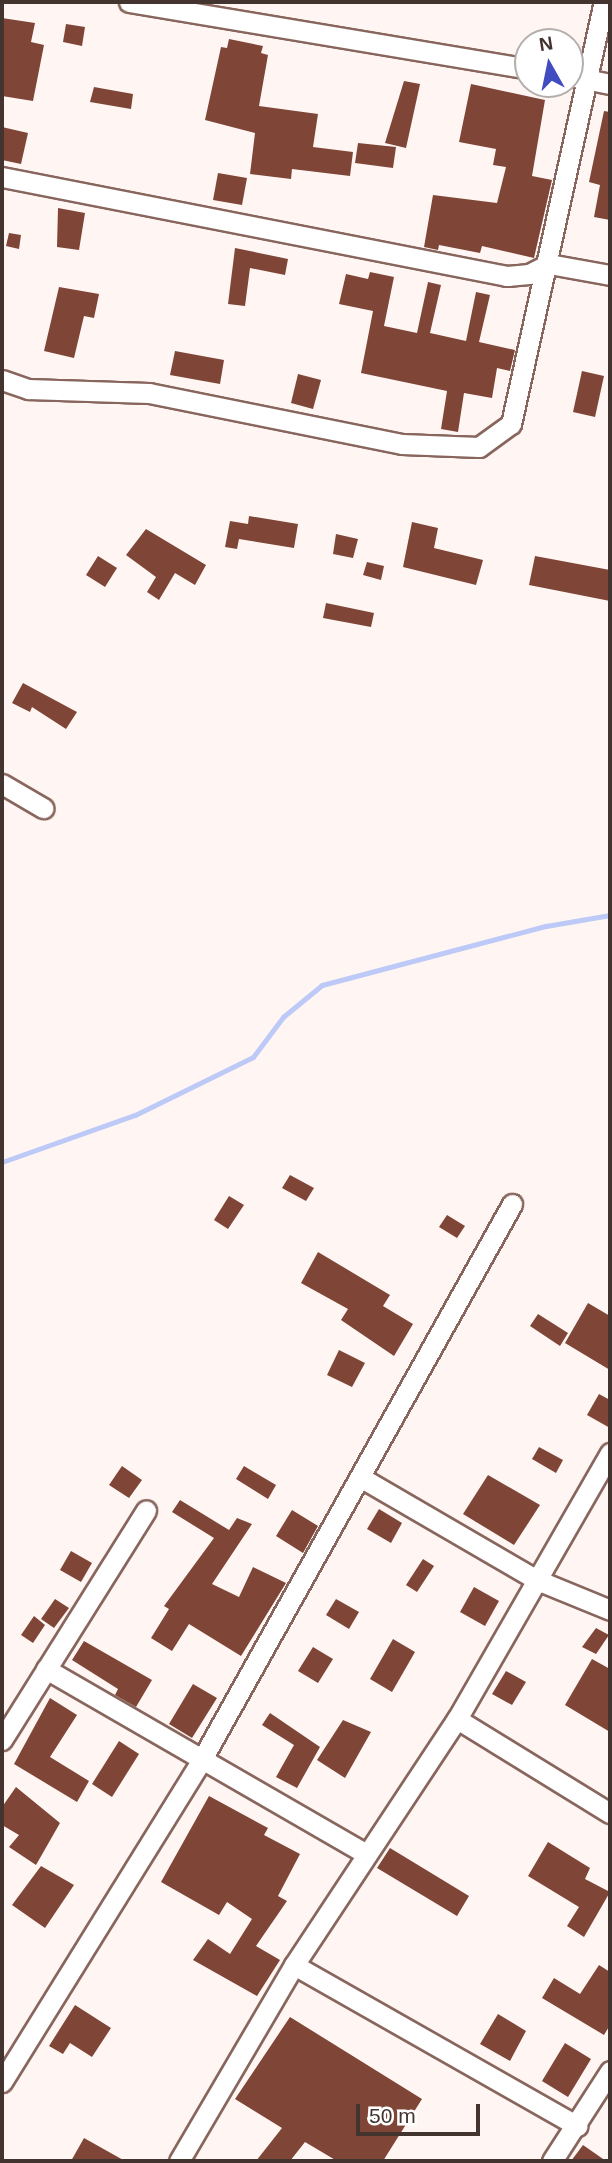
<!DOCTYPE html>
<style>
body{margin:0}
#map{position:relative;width:612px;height:2163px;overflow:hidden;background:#fff6f4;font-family:Arial,sans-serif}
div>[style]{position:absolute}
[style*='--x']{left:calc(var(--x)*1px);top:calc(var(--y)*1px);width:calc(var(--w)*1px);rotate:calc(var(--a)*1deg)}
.stream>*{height:5px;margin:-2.5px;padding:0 2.5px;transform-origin:2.5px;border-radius:2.5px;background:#bdc9f7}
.building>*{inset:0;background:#7f4637}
.roads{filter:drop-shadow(2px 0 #88665d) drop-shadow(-2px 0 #88665d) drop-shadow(0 2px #88665d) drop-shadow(0 -2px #88665d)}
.minor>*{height:19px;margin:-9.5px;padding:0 9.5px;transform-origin:9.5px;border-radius:9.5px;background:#fff}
span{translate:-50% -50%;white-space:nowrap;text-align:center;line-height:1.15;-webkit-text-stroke:7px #fff;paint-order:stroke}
.frame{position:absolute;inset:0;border:4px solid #443430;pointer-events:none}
.north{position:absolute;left:514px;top:28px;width:70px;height:70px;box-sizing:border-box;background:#fff;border:2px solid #b4aeac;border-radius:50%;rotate:351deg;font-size:19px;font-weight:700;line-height:28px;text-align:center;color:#443430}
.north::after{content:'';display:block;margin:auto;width:24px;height:32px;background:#414cc0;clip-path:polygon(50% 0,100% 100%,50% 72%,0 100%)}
.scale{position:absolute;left:356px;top:2104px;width:124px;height:32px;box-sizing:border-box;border:4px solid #443430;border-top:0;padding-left:9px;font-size:21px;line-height:24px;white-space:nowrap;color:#443430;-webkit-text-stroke:5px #fff;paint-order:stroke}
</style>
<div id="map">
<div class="stream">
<i style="--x:2;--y:1162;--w:141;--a:-19.5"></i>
<i style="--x:135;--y:1115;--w:131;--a:-26.2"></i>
<i style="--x:253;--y:1057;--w:50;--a:-53.1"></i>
<i style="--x:283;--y:1017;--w:50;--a:-39.4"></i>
<i style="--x:322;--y:985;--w:232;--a:-14.8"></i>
<i style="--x:546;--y:926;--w:65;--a:-9.8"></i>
</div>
<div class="building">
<i style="clip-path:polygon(2px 18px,35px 23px,31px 42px,44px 45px,33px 101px,2px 96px)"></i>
<i style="clip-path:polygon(66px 24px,85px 27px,82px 46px,63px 42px)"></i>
<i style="clip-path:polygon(229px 39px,263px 46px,261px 53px,268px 55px,259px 106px,318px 114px,313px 147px,353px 152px,350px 176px,292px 169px,291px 179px,250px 174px,255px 133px,205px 120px,221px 47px,227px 48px)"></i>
<i style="clip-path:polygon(404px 81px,420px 84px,406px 148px,385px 143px)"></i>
<i style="clip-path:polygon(471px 84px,545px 100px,532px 176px,552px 180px,534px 258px,482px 246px,480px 253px,439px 245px,438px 250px,424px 247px,433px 195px,497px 203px,506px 167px,493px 165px,496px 149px,459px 142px)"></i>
<i style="clip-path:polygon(94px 87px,133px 94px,131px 109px,90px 102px)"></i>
<i style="clip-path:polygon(604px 111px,610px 112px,610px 220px,594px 217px,600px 185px,589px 182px)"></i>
<i style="clip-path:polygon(2px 127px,28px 133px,21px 164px,2px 160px)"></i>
<i style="clip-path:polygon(358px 143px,396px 147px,393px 168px,355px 163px)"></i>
<i style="clip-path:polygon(218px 173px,247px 178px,242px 205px,213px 200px)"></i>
<i style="clip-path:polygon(58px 208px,85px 213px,79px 250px,57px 247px)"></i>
<i style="clip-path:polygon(9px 233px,21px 235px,19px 249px,6px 246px)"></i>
<i style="clip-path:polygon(235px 248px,288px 259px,285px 275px,250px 268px,245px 306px,228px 304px)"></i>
<i style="clip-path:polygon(370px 272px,394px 277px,384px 326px,417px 333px,428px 282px,441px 285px,430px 333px,466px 341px,476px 292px,490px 295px,479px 342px,515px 350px,510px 371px,497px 368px,492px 398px,464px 393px,458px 432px,441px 429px,447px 391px,361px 373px,373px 311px,339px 304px,346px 274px,368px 279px)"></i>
<i style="clip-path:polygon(59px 287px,99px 294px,94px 318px,84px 316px,74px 358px,44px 351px)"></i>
<i style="clip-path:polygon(175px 351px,224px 360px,220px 384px,170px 375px)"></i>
<i style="clip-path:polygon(582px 371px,604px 376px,595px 417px,573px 412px)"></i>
<i style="clip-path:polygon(298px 374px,321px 380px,313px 409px,291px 403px)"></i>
<i style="clip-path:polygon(249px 516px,298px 524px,294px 548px,239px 539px,237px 549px,225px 547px,230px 521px,248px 524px)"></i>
<i style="clip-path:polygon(412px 522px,438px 528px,434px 548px,483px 560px,476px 585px,403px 567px)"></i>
<i style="clip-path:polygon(146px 529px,206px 565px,195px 585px,175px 573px,159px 600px,147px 592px,156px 577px,126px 555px)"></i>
<i style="clip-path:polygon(336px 534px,358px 539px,353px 558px,333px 554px)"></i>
<i style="clip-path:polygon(98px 556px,117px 568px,105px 587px,86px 575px)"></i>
<i style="clip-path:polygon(535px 556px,610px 570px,610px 601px,529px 585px)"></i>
<i style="clip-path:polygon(367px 562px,384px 566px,381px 580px,363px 575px)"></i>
<i style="clip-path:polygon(326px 603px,374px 613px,371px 627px,323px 618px)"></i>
<i style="clip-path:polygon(23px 683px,77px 712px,66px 729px,32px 707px,30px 712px,12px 703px)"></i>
<i style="clip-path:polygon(290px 1175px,314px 1188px,306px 1201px,282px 1188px)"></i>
<i style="clip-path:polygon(229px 1196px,244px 1205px,228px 1229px,214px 1220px)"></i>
<i style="clip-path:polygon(447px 1215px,465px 1226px,457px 1238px,439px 1227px)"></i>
<i style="clip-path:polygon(318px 1252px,390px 1295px,383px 1306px,413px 1324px,394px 1356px,341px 1320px,348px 1309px,301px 1283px)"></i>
<i style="clip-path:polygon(588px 1303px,610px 1316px,610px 1370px,565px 1343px)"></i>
<i style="clip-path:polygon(538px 1314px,568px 1333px,560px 1346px,530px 1326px)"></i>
<i style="clip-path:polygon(339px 1350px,365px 1363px,352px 1387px,327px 1375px)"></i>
<i style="clip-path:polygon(599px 1394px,610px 1400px,610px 1428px,587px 1415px)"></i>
<i style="clip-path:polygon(539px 1447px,563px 1460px,556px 1473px,532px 1459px)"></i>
<i style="clip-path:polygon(122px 1466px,142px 1480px,129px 1498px,109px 1485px)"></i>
<i style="clip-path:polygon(244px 1466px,276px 1485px,268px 1499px,236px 1479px)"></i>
<i style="clip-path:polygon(488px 1475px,540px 1505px,514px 1545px,463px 1514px)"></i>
<i style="clip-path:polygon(180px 1500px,229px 1530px,237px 1518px,252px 1524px,212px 1584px,239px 1597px,253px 1567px,286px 1583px,241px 1656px,189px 1624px,172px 1651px,151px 1638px,169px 1609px,164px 1606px,214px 1538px,172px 1512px)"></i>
<i style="clip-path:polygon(379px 1509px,402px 1523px,391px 1543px,367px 1529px)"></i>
<i style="clip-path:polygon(292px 1510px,318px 1526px,303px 1553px,276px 1536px)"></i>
<i style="clip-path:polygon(71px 1551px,92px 1563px,81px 1582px,60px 1570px)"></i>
<i style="clip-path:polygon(423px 1559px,434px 1566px,417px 1592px,406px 1585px)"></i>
<i style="clip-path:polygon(474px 1587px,499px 1601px,485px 1626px,460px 1612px)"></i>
<i style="clip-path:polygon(55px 1599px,69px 1608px,54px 1628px,41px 1619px)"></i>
<i style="clip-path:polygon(336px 1599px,359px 1612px,349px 1629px,326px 1615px)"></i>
<i style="clip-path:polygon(34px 1616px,45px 1625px,33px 1643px,21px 1635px)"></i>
<i style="clip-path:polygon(596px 1628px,609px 1635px,596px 1654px,582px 1647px)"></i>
<i style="clip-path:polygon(393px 1639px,415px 1652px,392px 1692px,370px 1679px)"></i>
<i style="clip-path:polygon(84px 1641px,152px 1680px,136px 1707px,115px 1695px,118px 1689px,72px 1660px)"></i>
<i style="clip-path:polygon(313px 1647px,333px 1659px,318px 1683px,298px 1671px)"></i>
<i style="clip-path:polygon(592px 1659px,610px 1669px,610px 1732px,565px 1705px)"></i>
<i style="clip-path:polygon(506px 1671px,526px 1682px,512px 1705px,492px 1694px)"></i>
<i style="clip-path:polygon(193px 1684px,217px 1698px,192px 1738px,169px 1724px)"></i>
<i style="clip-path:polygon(50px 1698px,77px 1715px,50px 1757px,89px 1781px,77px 1802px,14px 1764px)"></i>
<i style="clip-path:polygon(270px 1713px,320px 1747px,297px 1788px,276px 1777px,294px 1745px,262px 1725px)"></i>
<i style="clip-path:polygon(343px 1720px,371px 1732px,345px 1778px,317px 1760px)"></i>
<i style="clip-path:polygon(119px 1741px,139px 1754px,112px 1797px,92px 1784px)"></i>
<i style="clip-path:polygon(16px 1787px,60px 1823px,36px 1865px,9px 1847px,19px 1835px,2px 1825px,2px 1807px)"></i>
<i style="clip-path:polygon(209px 1796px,268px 1828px,264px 1835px,300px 1854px,278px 1896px,287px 1901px,256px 1946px,280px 1960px,257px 1996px,193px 1960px,208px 1939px,230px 1954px,252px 1919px,227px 1902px,219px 1915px,161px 1882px)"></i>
<i style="clip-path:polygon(548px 1842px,590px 1868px,585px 1879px,610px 1892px,584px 1937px,567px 1926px,579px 1907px,528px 1876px)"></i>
<i style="clip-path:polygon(390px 1848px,469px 1896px,457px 1916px,377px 1868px)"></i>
<i style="clip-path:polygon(41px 1866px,74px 1885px,45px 1928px,12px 1905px)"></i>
<i style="clip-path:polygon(599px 1965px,610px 1972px,610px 2025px,604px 2035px,542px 1998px,554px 1978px,580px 1994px)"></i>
<i style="clip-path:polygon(75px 2005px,111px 2028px,92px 2057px,70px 2043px,63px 2054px,49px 2046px)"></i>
<i style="clip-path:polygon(498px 2014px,526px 2031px,510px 2061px,480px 2044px)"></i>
<i style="clip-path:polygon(290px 2017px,422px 2099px,383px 2161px,337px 2161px,305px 2142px,290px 2161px,256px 2161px,282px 2128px,235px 2099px)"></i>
<i style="clip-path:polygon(565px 2043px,591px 2059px,568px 2097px,542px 2081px)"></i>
<i style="clip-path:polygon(84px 2138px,125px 2161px,71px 2161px)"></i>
<i style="clip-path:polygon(583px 2145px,606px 2161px,571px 2161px)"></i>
</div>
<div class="roads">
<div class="minor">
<i style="--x:129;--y:2;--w:405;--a:9.5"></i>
<i style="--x:570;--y:76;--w:41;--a:11.3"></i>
<i style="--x:2;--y:177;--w:515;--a:11.09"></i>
<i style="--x:507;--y:276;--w:22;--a:-5"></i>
<i style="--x:529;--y:274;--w:22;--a:-27"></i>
<i style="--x:549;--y:264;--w:62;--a:10.2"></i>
<i style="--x:2;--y:380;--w:28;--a:19"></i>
<i style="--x:28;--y:389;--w:121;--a:1.9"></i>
<i style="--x:149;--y:393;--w:258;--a:11.4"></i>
<i style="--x:402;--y:444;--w:77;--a:2.2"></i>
<i style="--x:479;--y:447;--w:39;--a:-36"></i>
<i style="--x:511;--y:424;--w:432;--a:-77.6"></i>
<i style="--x:2;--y:784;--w:48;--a:30.3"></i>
<i style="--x:360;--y:1477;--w:205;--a:30.2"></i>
<i style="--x:537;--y:1580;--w:79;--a:22.3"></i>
<i style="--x:46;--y:1669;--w:370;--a:30"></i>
<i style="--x:457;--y:1719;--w:180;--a:31.6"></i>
<i style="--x:2;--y:1740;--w:271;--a:-57.9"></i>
<i style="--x:294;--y:1965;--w:326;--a:29.6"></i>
<i style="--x:2;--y:2082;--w:378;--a:-58.2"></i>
<i style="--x:201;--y:1761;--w:638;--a:-60.82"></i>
<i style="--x:179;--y:2161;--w:227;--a:-59.6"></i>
<i style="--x:294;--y:1965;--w:295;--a:-56.5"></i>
<i style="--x:457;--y:1719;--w:307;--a:-60.1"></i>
<i style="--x:552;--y:2161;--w:107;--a:-57.2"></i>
</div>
</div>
<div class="frame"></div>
<div class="north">N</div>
<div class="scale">50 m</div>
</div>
